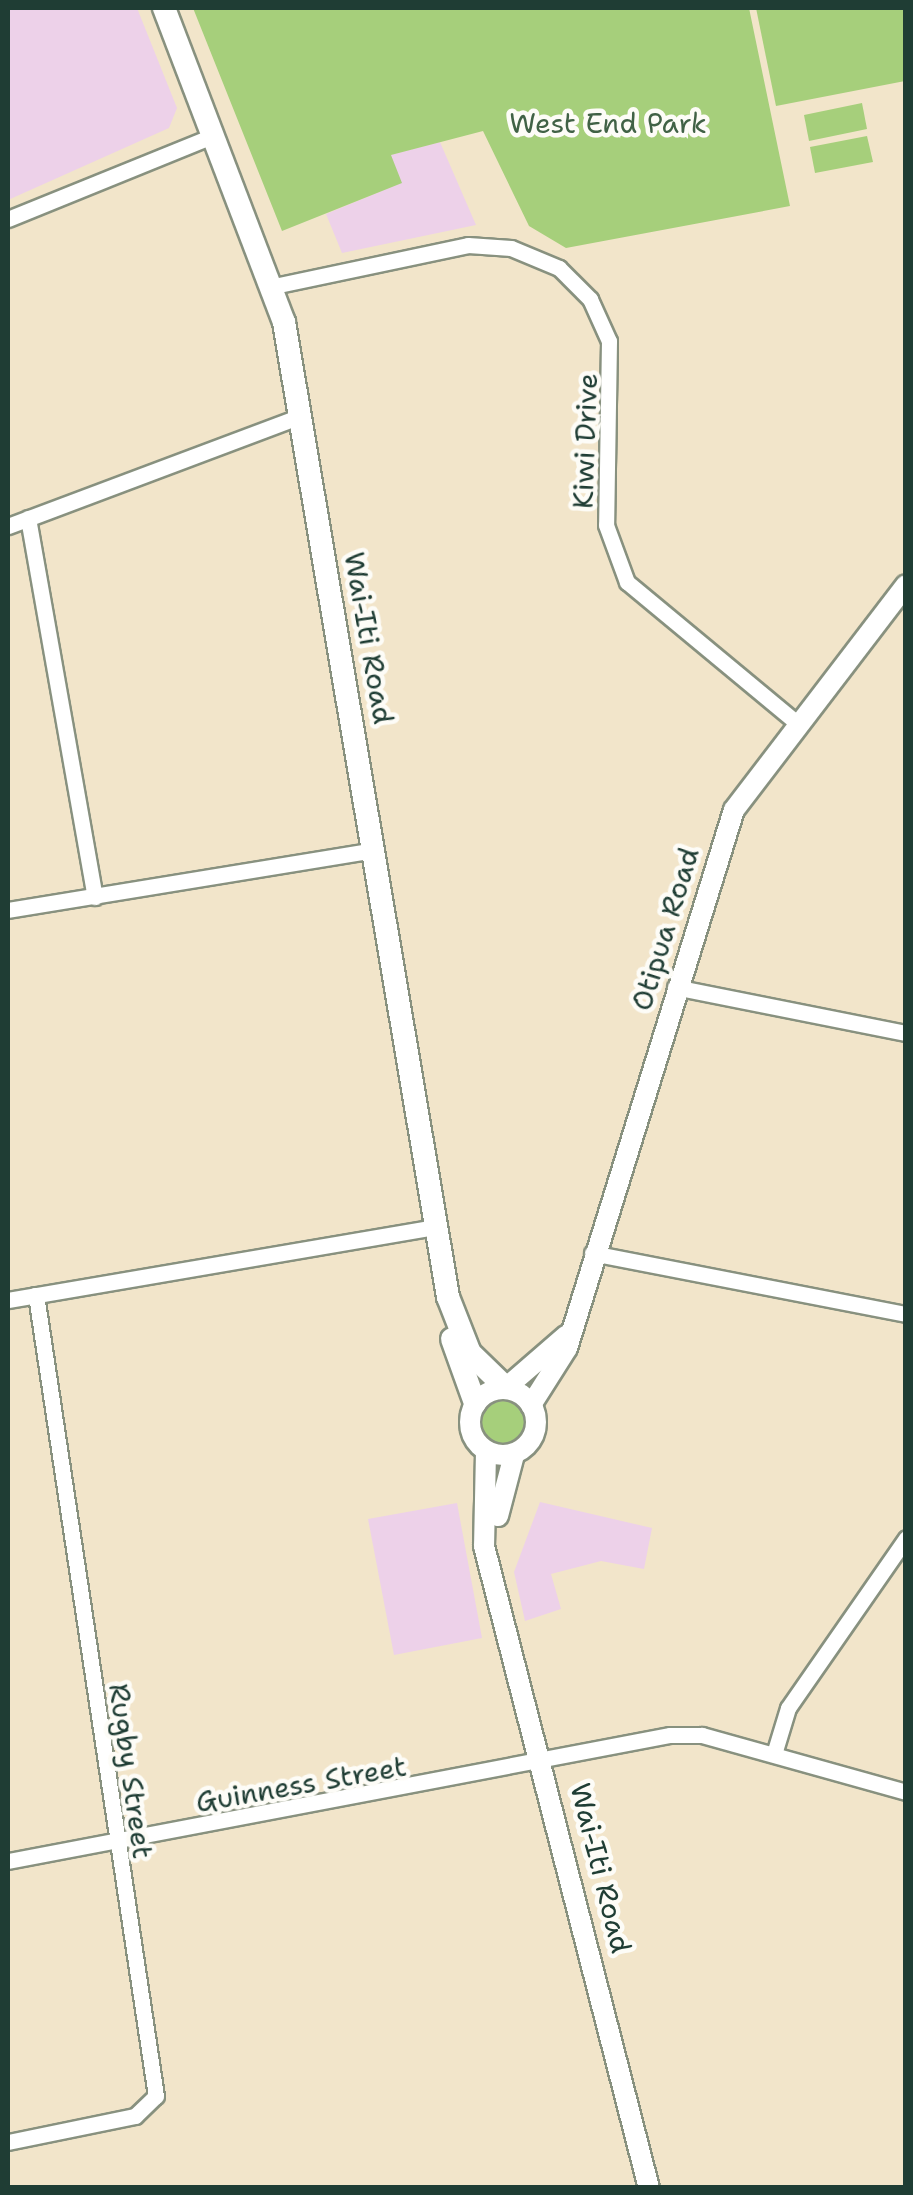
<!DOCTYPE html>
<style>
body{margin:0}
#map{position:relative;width:913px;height:2195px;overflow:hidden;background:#f2e5ca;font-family:"Shantell Sans",sans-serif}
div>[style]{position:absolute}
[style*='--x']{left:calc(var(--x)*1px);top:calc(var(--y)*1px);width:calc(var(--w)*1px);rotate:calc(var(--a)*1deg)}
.built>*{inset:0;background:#edd1e9}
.green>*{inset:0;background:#a6cf7b}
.round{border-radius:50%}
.roads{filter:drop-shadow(2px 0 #88917f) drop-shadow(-2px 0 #88917f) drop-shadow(0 2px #88917f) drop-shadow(0 -2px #88917f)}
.minor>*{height:15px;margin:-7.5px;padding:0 7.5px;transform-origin:7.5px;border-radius:7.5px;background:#fff}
.tertiary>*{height:20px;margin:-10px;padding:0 10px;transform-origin:10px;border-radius:10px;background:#fff}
.tertiary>.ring{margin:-10px;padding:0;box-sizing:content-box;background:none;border:20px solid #fff;border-radius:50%}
.secondary>*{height:22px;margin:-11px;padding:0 11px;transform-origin:11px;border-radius:11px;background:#fff}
span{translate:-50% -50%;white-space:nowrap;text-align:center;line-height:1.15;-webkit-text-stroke:9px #fdfcf7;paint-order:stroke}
.park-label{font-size:28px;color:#416246}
.street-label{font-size:28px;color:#1f3d34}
.frame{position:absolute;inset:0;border:10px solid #1f3d34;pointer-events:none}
</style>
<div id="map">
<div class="built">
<i style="clip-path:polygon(8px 8px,137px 8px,177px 108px,169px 128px,8px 200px)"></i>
<i style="clip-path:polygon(440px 142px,476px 225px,342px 253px,326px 214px,401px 183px,390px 155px)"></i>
<i style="clip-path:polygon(540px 1502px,652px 1528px,644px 1569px,601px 1561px,551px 1574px,561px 1609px,525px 1621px,514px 1572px)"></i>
<i style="clip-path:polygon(457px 1503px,482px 1638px,394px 1655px,368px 1519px)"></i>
</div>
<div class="green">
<i style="clip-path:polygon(193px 8px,749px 8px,790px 206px,566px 248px,529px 226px,483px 131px,391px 155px,402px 183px,282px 231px)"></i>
<i style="clip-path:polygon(756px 8px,905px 8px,905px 81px,776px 106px)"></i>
<i style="clip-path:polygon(862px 103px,867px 129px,809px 141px,804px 115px)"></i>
<i style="clip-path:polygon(867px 136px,873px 162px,815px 173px,810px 147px)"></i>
<i class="round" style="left:481px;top:1401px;width:44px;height:44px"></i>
</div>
<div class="roads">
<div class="minor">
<i style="--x:8;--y:219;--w:218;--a:-22.1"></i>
<i style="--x:274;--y:286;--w:198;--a:-11.9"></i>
<i style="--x:468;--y:245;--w:43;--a:4"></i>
<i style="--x:511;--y:248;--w:52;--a:22.6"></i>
<i style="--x:559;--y:268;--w:44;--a:45"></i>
<i style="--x:590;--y:299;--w:46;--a:65.7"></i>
<i style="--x:609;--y:341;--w:184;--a:90.9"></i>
<i style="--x:606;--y:525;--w:61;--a:69.8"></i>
<i style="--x:627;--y:582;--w:222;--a:39.7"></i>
<i style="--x:28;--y:518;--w:385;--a:80"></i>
<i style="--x:8;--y:526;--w:313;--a:-20.6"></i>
<i style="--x:8;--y:910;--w:371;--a:-9.3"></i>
<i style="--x:675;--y:987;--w:236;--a:11.3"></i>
<i style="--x:592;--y:1253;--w:320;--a:11"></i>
<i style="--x:8;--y:1300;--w:434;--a:-9.7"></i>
<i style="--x:774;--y:1754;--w:48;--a:-73.1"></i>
<i style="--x:788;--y:1708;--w:207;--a:-55.2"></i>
<i style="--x:8;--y:1861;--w:674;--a:-10.78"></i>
<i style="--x:670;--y:1735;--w:32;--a:0"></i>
<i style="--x:702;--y:1735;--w:212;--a:15.6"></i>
<i style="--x:8;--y:2142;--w:130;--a:-11.6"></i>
<i style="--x:135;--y:2116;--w:29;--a:-44"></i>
<i style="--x:156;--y:2096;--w:810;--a:-98.52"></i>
</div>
<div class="tertiary">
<i style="--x:508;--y:1386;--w:77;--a:-40.8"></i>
<i class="ring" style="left:470px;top:1389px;width:46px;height:46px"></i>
<i style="--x:531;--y:1405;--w:67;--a:-57.7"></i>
<i style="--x:567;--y:1348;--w:563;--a:-72.76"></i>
<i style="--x:734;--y:810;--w:283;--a:-52.6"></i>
<i style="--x:486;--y:1452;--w:94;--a:91.2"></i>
<i style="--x:484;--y:1546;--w:663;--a:75.59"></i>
<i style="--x:498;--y:1516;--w:63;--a:-75.3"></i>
</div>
<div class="secondary">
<i style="--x:164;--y:8;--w:336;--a:69.1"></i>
<i style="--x:284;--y:322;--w:989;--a:80.45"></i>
<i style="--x:448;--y:1297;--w:60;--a:68.6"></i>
<i style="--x:470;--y:1353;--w:46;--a:44.1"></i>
<i style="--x:452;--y:1339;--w:68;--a:70.2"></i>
</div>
</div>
<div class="park-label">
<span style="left:608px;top:123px">West End Park</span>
</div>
<div class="street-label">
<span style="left:585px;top:441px;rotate:-88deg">Kiwi Drive</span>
<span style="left:369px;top:638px;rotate:80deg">Wai-Iti Road</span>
<span style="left:665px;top:929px;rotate:-73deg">Otipua Road</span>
<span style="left:131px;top:1771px;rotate:82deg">Rugby Street</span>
<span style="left:301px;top:1784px;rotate:-10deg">Guinness Street</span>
<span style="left:601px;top:1868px;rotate:76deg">Wai-Iti Road</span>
</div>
<div class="frame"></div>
</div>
